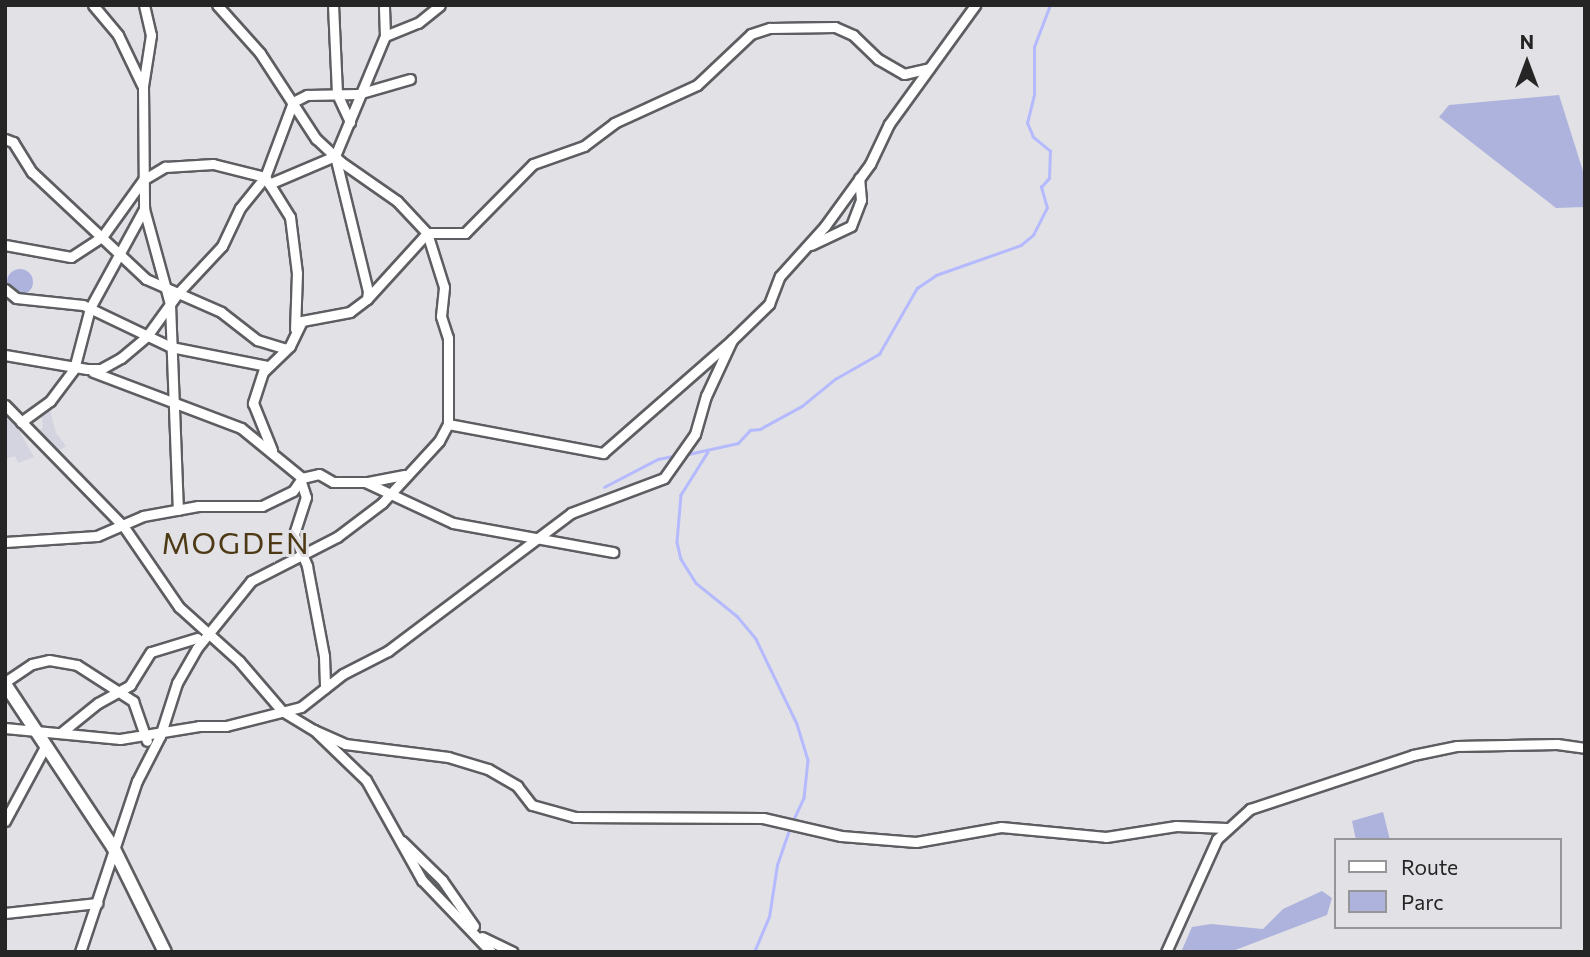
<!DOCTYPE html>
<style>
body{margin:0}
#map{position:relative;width:1590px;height:957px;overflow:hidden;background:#e1e1e6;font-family:Commissioner,sans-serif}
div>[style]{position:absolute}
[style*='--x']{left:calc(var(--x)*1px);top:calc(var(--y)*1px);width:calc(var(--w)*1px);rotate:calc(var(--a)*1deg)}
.built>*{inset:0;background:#d3d4e0}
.green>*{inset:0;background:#aeb3dd}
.round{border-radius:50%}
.stream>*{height:2.5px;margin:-1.25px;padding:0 1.25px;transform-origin:1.25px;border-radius:1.25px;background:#b4bafd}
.roads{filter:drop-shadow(2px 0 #5d5e61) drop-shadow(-2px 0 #5d5e61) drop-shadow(0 2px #5d5e61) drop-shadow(0 -2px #5d5e61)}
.street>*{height:9px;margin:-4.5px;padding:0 4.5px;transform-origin:4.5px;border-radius:4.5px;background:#fff}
.secondary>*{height:12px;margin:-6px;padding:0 6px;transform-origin:6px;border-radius:6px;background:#fff}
span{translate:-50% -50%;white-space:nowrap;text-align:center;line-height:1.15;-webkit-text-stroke:6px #e1e1e6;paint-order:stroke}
.quarter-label{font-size:30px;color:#4d3913;letter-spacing:2px}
.frame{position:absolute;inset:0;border:7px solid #252526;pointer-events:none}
.legend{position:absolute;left:1334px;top:838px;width:228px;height:91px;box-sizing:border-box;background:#e1e1e6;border:2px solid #969699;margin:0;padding:9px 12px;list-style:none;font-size:21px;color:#252526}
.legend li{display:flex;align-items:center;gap:14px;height:35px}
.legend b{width:35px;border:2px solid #969699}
.north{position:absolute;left:1492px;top:28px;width:70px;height:70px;-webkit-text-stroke:5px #e1e1e6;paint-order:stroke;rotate:0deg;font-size:19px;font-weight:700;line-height:28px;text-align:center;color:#252526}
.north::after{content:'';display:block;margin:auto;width:24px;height:32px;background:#252526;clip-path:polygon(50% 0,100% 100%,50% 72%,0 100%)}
</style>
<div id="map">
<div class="built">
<i style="clip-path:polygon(49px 407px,56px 433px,66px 446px,59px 451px,37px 431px,43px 428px,41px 409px)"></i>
<i style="clip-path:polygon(5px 416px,18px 429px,34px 457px,18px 463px,15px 456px,5px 459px)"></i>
</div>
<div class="green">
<i style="clip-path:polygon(1559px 95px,1583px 171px,1585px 207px,1556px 208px,1439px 117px,1449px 105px)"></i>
<i class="round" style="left:7px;top:269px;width:26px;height:26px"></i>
<i style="clip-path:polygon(1383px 812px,1390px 840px,1356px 840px,1352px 821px)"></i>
<i style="clip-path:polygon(1322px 891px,1332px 898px,1327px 915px,1230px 952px,1181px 952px,1192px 927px,1211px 924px,1263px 929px,1283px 909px)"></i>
</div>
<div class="stream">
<i style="--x:708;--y:452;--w:51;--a:122.1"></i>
<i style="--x:681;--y:495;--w:47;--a:94.9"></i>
<i style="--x:677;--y:542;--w:17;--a:77"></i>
<i style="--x:681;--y:559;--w:28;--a:58"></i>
<i style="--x:696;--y:583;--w:53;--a:38.8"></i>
<i style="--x:737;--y:616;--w:30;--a:50"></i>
<i style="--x:756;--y:639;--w:94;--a:64.2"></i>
<i style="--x:797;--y:724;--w:38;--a:73"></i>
<i style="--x:808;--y:760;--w:38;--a:96"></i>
<i style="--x:804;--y:798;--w:26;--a:115"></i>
<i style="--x:684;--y:455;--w:55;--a:-12.5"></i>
<i style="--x:738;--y:443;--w:18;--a:-47"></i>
<i style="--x:750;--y:430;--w:10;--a:-6"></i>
<i style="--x:760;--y:429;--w:48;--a:-28.7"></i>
<i style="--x:802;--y:406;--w:43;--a:-39.3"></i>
<i style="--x:835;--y:379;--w:51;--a:-29.6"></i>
<i style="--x:879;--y:354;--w:76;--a:-60.1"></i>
<i style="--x:917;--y:288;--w:23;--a:-34"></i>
<i style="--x:936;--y:275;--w:90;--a:-19.4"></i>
<i style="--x:1021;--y:245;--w:16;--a:-40"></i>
<i style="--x:1033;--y:235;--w:30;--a:-63"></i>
<i style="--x:1047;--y:208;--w:22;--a:-106"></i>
<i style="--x:1041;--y:187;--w:12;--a:-48"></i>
<i style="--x:1049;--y:178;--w:27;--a:-88"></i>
<i style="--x:1050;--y:151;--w:22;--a:-141"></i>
<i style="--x:1033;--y:137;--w:15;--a:-113"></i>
<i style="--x:1027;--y:123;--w:29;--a:-76"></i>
<i style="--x:1034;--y:95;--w:48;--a:-90"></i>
<i style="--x:1034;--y:47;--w:45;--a:-69.1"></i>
<i style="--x:604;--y:487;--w:61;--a:-27.4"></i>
<i style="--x:658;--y:459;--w:20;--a:-11"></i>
<i style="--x:754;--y:952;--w:38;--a:-67"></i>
<i style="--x:769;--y:917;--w:53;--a:-81.3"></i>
<i style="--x:777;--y:865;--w:39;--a:-71"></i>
</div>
<div class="roads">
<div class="street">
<i style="--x:93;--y:5;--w:39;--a:50"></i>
<i style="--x:118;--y:35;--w:55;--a:64.4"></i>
<i style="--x:144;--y:5;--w:31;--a:77"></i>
<i style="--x:151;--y:35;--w:52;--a:98.9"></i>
<i style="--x:143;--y:86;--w:123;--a:89.5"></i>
<i style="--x:144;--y:209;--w:98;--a:74.7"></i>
<i style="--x:170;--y:304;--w:206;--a:87.8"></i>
<i style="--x:333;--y:5;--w:89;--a:87.4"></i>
<i style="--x:337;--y:94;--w:31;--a:65"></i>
<i style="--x:385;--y:36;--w:35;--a:-22"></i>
<i style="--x:418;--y:23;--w:28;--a:-39"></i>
<i style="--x:5;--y:139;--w:9;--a:21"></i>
<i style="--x:13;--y:142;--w:36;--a:58"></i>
<i style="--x:32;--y:172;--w:156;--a:43.2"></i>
<i style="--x:146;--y:279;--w:82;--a:23.7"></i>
<i style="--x:221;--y:312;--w:46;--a:37.9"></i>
<i style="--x:257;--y:340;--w:30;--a:17"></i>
<i style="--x:335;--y:156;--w:130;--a:-67.4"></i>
<i style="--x:385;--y:36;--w:31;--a:-92"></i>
<i style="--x:269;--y:184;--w:72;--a:-23"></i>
<i style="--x:335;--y:156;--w:139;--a:76.3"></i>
<i style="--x:368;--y:291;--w:8;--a:97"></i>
<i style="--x:367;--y:299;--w:21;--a:143"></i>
<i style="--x:350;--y:312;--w:49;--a:169.4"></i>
<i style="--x:302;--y:321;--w:28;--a:116"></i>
<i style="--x:290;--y:346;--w:37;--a:136"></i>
<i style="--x:263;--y:372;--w:33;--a:108"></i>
<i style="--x:253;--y:403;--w:51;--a:68"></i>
<i style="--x:5;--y:245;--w:67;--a:10.3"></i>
<i style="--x:71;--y:257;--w:37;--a:-33"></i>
<i style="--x:102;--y:237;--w:70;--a:-54.3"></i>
<i style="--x:143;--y:180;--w:26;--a:-31"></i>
<i style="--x:165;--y:167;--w:48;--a:-3.6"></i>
<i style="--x:213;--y:164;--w:54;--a:14"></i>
<i style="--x:265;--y:177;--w:47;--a:58"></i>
<i style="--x:290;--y:217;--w:56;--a:82.9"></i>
<i style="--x:297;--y:273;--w:56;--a:92"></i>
<i style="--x:811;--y:245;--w:44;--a:-25.4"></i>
<i style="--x:851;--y:226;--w:28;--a:-69"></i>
<i style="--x:861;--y:200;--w:22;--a:-95"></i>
<i style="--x:5;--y:289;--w:14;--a:39"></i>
<i style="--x:16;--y:298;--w:67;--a:6"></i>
<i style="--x:83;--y:305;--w:98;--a:25.5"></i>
<i style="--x:171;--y:347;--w:98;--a:11.2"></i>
<i style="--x:367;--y:299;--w:89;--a:-47.7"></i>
<i style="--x:427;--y:233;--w:38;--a:0"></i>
<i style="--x:465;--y:233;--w:97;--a:-45.4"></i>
<i style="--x:533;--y:164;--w:54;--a:-19.4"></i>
<i style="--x:584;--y:146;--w:38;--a:-37"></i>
<i style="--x:614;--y:123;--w:91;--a:-24.6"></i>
<i style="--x:697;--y:85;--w:74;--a:-43.4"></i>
<i style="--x:751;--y:34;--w:20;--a:-18"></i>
<i style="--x:770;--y:28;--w:65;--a:-0.9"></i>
<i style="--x:835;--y:27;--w:20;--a:24"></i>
<i style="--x:853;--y:35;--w:35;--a:44"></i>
<i style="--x:878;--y:59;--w:30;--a:30"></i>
<i style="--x:904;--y:74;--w:26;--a:-13"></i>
<i style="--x:5;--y:355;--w:83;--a:9.7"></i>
<i style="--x:87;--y:369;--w:14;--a:0"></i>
<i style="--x:101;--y:369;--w:23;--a:-29"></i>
<i style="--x:121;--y:358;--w:34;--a:-40"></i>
<i style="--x:147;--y:336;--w:53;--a:-54.2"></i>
<i style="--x:178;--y:293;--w:64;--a:-46.9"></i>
<i style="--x:222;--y:246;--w:42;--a:-64.7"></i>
<i style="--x:240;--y:208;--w:40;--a:-51"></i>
<i style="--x:265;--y:177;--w:80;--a:-69.5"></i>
<i style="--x:293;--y:102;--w:16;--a:-27"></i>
<i style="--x:307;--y:95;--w:51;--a:-1.1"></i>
<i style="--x:358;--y:94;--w:54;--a:-16.1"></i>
<i style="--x:93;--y:372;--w:158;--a:20.7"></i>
<i style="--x:241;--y:428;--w:79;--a:39.3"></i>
<i style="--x:302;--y:478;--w:17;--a:-13"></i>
<i style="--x:319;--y:474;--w:16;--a:30"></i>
<i style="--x:333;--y:482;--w:35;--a:0"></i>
<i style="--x:368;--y:482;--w:37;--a:-11"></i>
<i style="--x:5;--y:405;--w:170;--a:45.7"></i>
<i style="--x:124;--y:527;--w:97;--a:55.5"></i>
<i style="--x:179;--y:607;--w:81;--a:42"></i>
<i style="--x:239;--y:661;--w:66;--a:49.3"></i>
<i style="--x:282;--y:711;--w:37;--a:31"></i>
<i style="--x:314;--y:730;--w:72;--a:43.9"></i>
<i style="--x:366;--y:780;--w:115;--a:60.8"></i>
<i style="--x:422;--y:880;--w:100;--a:46.2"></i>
<i style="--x:21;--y:422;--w:36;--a:-36"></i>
<i style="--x:50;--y:401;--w:40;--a:-53"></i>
<i style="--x:74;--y:369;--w:63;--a:-75.3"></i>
<i style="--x:90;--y:308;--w:113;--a:-61.4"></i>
<i style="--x:448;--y:424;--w:158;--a:10.6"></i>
<i style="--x:603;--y:453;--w:171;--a:-41.2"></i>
<i style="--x:301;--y:482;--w:16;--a:72"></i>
<i style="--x:306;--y:497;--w:40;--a:108"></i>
<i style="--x:294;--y:535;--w:34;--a:67"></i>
<i style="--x:307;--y:566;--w:92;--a:79.3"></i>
<i style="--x:324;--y:656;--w:32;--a:88"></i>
<i style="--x:365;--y:482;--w:97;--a:25"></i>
<i style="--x:453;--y:523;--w:163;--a:10.3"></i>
<i style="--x:5;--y:542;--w:92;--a:-3.7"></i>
<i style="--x:97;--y:536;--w:50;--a:-23.5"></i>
<i style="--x:143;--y:516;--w:56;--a:-10.3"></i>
<i style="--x:198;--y:506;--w:64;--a:0"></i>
<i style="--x:262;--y:506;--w:34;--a:-26"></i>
<i style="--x:293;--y:491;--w:16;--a:-55"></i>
<i style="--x:5;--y:682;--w:32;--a:-34"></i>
<i style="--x:32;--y:664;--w:17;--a:-13"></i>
<i style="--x:49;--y:660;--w:28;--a:10"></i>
<i style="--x:77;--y:665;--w:67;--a:32.7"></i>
<i style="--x:133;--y:701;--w:42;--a:70.7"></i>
<i style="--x:5;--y:728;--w:116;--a:5.5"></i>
<i style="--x:120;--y:739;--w:80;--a:-9.3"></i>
<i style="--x:199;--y:726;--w:27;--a:0"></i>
<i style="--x:226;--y:726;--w:77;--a:-14.2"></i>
<i style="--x:301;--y:707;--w:53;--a:-38.2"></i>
<i style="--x:343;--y:674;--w:51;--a:-27.1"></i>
<i style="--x:388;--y:651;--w:229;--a:-37"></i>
<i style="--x:571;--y:513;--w:99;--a:-20.6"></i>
<i style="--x:664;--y:478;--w:54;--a:-54.8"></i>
<i style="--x:695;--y:434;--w:40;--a:-74"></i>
<i style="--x:706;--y:396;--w:62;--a:-65.1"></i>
<i style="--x:732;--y:340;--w:52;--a:-44.2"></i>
<i style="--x:769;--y:304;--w:30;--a:-69"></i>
<i style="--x:780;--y:276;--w:67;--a:-48"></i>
<i style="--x:825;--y:226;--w:77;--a:-54"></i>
<i style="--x:870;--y:164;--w:44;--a:-64.6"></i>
<i style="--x:889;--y:124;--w:147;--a:-54.1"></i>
<i style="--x:314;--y:730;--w:34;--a:24"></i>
<i style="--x:345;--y:744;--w:104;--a:7.2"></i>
<i style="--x:448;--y:757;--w:42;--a:16.7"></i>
<i style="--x:488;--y:769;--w:34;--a:30"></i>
<i style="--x:517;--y:786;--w:24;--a:52"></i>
<i style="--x:532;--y:805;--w:45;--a:15.6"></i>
<i style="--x:575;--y:817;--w:188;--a:0.3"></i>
<i style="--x:763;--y:818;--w:80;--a:13"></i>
<i style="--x:841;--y:836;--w:75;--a:4.6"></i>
<i style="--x:916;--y:842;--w:86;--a:-10"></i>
<i style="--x:1001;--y:827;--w:105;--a:5.4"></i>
<i style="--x:1106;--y:837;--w:71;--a:-8.9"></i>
<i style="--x:1176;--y:826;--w:50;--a:2.3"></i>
<i style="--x:62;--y:732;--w:46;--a:-38.9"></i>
<i style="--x:98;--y:703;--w:37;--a:-29"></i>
<i style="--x:130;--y:685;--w:39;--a:-58"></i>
<i style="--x:151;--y:652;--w:48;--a:-16.9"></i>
<i style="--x:5;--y:821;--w:86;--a:-61.7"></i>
<i style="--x:402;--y:841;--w:56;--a:44.3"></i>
<i style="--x:442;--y:880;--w:56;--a:55.2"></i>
<i style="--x:5;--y:913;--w:93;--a:-6.2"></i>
<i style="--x:482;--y:937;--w:34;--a:26"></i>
<i style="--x:80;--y:952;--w:180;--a:-71.6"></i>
<i style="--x:137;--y:781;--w:51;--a:-62.9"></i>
<i style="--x:160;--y:736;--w:56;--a:-72.2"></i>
<i style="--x:177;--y:683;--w:40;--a:-60.3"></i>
<i style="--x:197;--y:648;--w:86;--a:-51.1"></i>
<i style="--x:251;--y:581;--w:97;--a:-27.1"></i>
<i style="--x:337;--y:537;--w:56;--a:-37.1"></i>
<i style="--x:382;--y:503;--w:84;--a:-47.4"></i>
<i style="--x:439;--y:441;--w:19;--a:-62"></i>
<i style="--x:448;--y:424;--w:86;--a:-90"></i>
<i style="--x:448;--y:338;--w:23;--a:-108"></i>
<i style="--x:441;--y:316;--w:29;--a:-84"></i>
<i style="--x:444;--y:287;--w:57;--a:-107.5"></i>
<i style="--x:427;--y:233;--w:44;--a:-133.2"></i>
<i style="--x:397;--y:201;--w:68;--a:-145.1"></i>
<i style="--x:341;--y:162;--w:34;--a:-137"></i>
<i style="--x:316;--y:139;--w:103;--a:-123.1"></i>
<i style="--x:260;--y:53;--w:64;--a:-131.9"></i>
<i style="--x:1166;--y:952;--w:124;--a:-65.7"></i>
<i style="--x:1217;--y:839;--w:45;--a:-42.3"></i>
<i style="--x:1250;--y:809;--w:172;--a:-18.3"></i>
<i style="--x:1413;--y:755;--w:45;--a:-11.6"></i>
<i style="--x:1457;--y:746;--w:100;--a:-1.1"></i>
<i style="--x:1557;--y:744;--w:28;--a:8"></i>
</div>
<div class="secondary">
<i style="--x:5;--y:684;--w:196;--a:56.5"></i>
<i style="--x:113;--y:847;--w:117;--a:63.7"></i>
</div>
</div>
<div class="quarter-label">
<span style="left:236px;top:542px">MOGDEN</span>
</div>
<div class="frame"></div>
<ul class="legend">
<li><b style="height:9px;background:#fff"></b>Route</li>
<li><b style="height:19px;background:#aeb3dd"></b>Parc</li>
</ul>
<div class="north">N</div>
</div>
